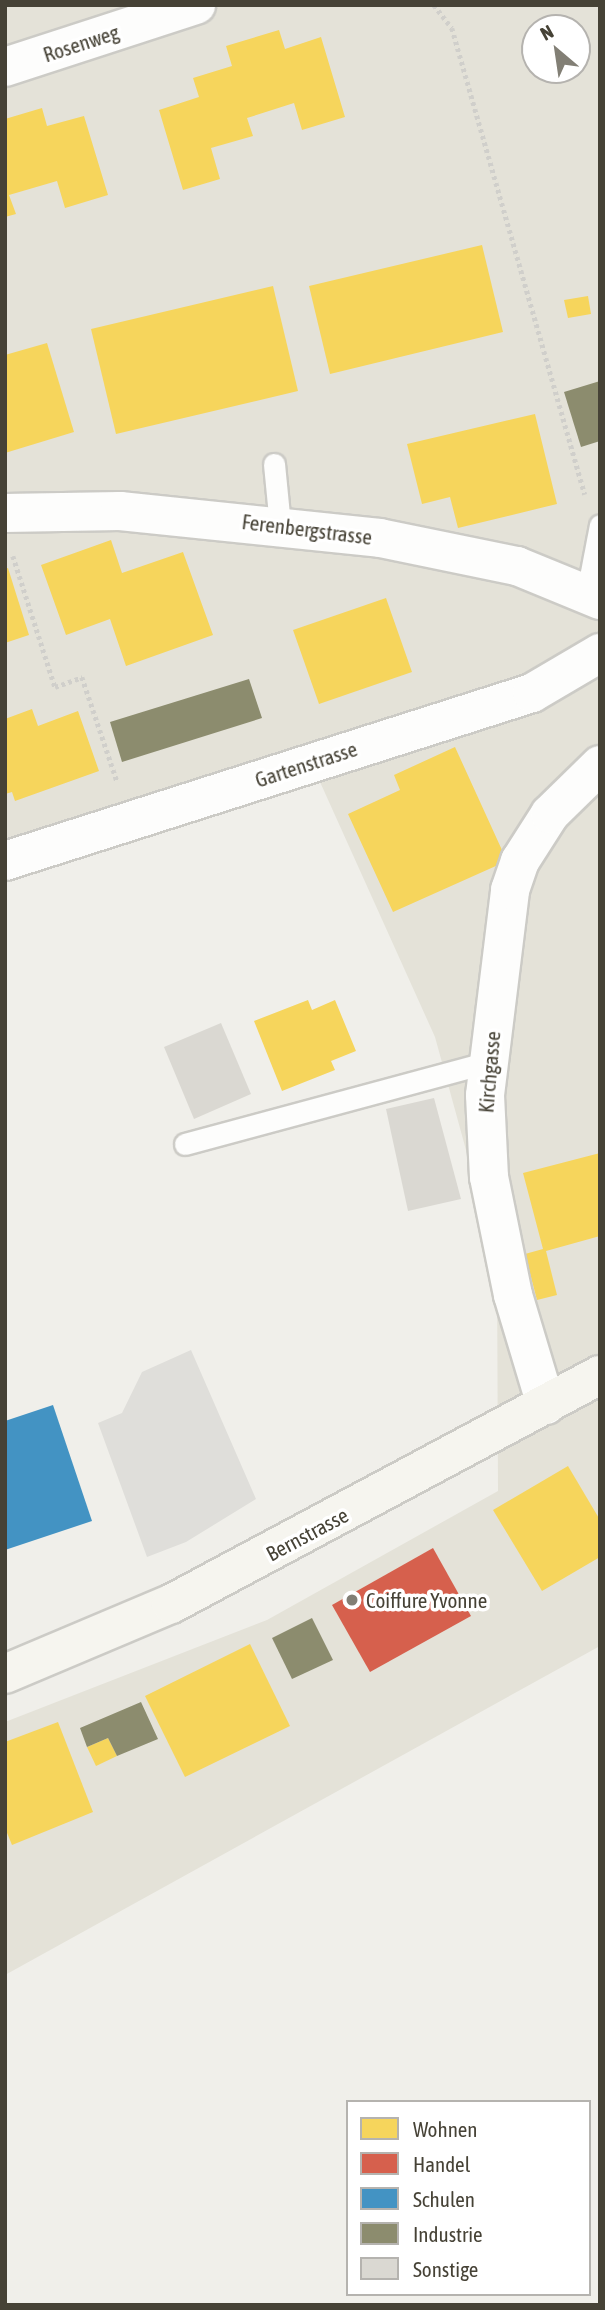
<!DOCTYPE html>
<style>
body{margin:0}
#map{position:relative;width:605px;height:2310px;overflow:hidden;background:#f0efea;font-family:"Asap Condensed",sans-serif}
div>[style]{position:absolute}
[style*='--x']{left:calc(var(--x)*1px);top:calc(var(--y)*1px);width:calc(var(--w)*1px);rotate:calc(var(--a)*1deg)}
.residential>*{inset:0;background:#e4e2d8}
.parking>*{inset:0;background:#dfdeda}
.homes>*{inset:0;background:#f6d55c}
.shops>*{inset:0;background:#d6604d}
.schools>*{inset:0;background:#4393c3}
.industry>*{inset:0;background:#8c8c6e}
.building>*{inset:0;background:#dad8d2}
.path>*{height:4.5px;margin-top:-2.25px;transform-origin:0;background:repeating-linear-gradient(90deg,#d0cfcb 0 3.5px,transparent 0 7px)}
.roads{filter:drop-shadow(2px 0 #cccbc6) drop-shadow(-2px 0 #cccbc6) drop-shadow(0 2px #cccbc6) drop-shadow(0 -2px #cccbc6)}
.service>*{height:21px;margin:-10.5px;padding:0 10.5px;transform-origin:10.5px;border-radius:10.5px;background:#fdfdfc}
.minor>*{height:38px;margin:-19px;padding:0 19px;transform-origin:19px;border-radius:19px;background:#fdfdfc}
.tertiary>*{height:38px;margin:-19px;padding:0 19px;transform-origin:19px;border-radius:19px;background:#fdfdfc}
.secondary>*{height:38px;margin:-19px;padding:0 19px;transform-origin:19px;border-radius:19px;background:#f6f5ef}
.dots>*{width:19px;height:19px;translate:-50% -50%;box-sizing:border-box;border:4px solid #fff;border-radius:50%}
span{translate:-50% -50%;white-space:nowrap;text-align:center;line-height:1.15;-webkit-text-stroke:7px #fff;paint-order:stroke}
.street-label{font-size:21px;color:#464236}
.poi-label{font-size:21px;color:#464236}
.left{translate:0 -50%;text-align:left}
.frame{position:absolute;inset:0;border:7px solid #464236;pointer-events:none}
.legend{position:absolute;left:346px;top:2100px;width:245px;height:196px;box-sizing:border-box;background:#fff;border:2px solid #b5b3af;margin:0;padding:9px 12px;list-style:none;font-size:21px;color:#464236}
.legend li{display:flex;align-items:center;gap:14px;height:35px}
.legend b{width:35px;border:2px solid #b5b3af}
.north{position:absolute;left:521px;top:14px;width:70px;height:70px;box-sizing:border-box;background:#fff;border:2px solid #b5b3af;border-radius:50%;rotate:331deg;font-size:19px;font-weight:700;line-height:28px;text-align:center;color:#464236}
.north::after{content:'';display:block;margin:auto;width:24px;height:32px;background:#827f75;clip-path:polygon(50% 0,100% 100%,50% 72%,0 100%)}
</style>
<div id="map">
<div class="residential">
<i style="clip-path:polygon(evenodd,5px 5px,600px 5px,600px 1646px,5px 1975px,5px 1722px,267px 1620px,498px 1491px,497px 1263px,435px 1037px,311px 762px,5px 878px,5px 5px,535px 28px,577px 28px,577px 70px,535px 70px,535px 28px)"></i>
</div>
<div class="parking">
<i style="clip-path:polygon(191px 1350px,256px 1499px,186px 1542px,147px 1557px,98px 1423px,122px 1413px,142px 1372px)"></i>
</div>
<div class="homes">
<i style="clip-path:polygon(279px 30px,285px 49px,321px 37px,345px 117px,302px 130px,294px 103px,247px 118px,253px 136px,211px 148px,220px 179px,183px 190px,159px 110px,199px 97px,193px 78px,232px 66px,226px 46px)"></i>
<i style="clip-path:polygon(42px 108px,47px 126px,84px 116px,108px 195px,65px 208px,57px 181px,9px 195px,16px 214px,5px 217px,5px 119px)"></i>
<i style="clip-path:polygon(482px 245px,503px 332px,330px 374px,309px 286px)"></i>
<i style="clip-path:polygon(273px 286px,298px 391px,116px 434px,91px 329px)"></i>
<i style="clip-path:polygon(588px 296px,591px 314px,568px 318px,564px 300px)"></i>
<i style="clip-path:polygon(47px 343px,74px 432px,5px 453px,5px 355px)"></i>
<i style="clip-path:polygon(535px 414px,557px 504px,458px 528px,450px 497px,422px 504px,407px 444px)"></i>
<i style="clip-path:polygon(111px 540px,122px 573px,183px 552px,213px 635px,126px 666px,110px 619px,66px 635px,41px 565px)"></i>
<i style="clip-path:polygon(8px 568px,29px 635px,5px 643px,5px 569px)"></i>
<i style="clip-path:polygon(386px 598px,412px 672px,319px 704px,293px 630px)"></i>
<i style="clip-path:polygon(32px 709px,38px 726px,78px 711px,99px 771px,15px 801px,12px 792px,5px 794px,5px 719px)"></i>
<i style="clip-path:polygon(455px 747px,507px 861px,393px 912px,348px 814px,400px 790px,394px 775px)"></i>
<i style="clip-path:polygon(308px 1000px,312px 1010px,335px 1000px,356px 1051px,331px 1061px,335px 1070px,282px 1091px,254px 1021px)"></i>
<i style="clip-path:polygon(600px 1153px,600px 1236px,546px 1251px,557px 1295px,537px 1300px,525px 1254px,543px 1249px,523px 1173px)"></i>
<i style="clip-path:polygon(568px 1466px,600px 1520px,600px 1557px,542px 1591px,493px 1510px)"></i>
<i style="clip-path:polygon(250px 1644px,290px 1726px,185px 1777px,145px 1696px)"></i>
<i style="clip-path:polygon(58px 1722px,93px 1812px,12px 1845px,5px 1828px,5px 1742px)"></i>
<i style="clip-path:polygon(108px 1738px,117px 1756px,96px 1766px,87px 1747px)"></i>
</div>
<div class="shops">
<i style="clip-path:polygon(433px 1548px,471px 1616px,370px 1672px,332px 1605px)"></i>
</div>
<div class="schools">
<i style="clip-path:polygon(53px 1405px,92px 1521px,5px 1550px,5px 1421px)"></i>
</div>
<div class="industry">
<i style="clip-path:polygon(600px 381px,600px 441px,581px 447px,564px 392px)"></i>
<i style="clip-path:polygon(249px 679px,262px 718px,122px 762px,110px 722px)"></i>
<i style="clip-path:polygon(312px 1618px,333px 1660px,292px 1679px,272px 1638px)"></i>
<i style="clip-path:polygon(141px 1702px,158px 1739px,117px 1756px,108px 1738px,87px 1747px,80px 1728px)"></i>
</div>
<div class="building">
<i style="clip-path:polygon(221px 1023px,251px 1094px,194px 1119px,164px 1047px)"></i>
<i style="clip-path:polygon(434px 1098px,461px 1199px,408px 1211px,386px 1109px)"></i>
</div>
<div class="path">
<i style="--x:434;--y:5;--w:29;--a:52"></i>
<i style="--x:452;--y:28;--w:485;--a:74.1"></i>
<i style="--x:13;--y:556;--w:138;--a:72.2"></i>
<i style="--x:55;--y:687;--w:29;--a:-20"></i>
<i style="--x:82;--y:677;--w:110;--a:71.4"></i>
</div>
<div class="roads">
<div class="service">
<i style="--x:274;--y:464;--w:61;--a:84.4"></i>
<i style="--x:587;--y:593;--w:69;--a:-79.2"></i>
<i style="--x:185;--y:1144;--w:315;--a:-15.1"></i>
</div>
<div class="minor">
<i style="--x:5;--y:67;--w:201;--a:-18"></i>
<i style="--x:5;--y:861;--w:553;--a:-17.68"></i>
<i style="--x:532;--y:693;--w:79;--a:-30.5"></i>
<i style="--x:546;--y:1405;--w:115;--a:-106.7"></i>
<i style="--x:513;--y:1295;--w:120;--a:-101.5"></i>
<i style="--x:489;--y:1177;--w:82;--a:-92.8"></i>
<i style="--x:485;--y:1095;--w:207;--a:-83"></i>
<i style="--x:510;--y:890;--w:31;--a:-71"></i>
<i style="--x:520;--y:861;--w:56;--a:-57.4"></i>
<i style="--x:550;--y:814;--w:70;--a:-44.4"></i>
</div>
<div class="tertiary">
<i style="--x:5;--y:513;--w:115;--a:-1"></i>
<i style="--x:120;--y:511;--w:261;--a:5.9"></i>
<i style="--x:380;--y:538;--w:140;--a:11.6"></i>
<i style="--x:517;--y:566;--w:90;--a:22.3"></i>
</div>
<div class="secondary">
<i style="--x:5;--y:1674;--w:180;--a:-22.9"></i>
<i style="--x:171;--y:1604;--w:486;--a:-28.1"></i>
</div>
</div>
<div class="dots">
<i style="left:352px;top:1600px;background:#827f75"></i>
</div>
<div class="street-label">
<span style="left:81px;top:43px;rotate:-18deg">Rosenweg</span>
<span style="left:307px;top:529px;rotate:7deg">Ferenbergstrasse</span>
<span style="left:306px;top:764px;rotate:-18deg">Gartenstrasse</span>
<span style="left:489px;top:1072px;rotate:-85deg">Kirchgasse</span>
<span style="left:307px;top:1534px;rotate:-28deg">Bernstrasse</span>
</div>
<div class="poi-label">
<span class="left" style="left:366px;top:1600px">Coiffure Yvonne</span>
</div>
<div class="frame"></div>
<ul class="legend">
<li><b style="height:19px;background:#f6d55c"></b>Wohnen</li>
<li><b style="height:19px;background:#d6604d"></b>Handel</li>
<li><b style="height:19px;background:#4393c3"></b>Schulen</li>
<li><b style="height:19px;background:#8c8c6e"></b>Industrie</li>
<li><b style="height:19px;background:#dad8d2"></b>Sonstige</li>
</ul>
<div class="north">N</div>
</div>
